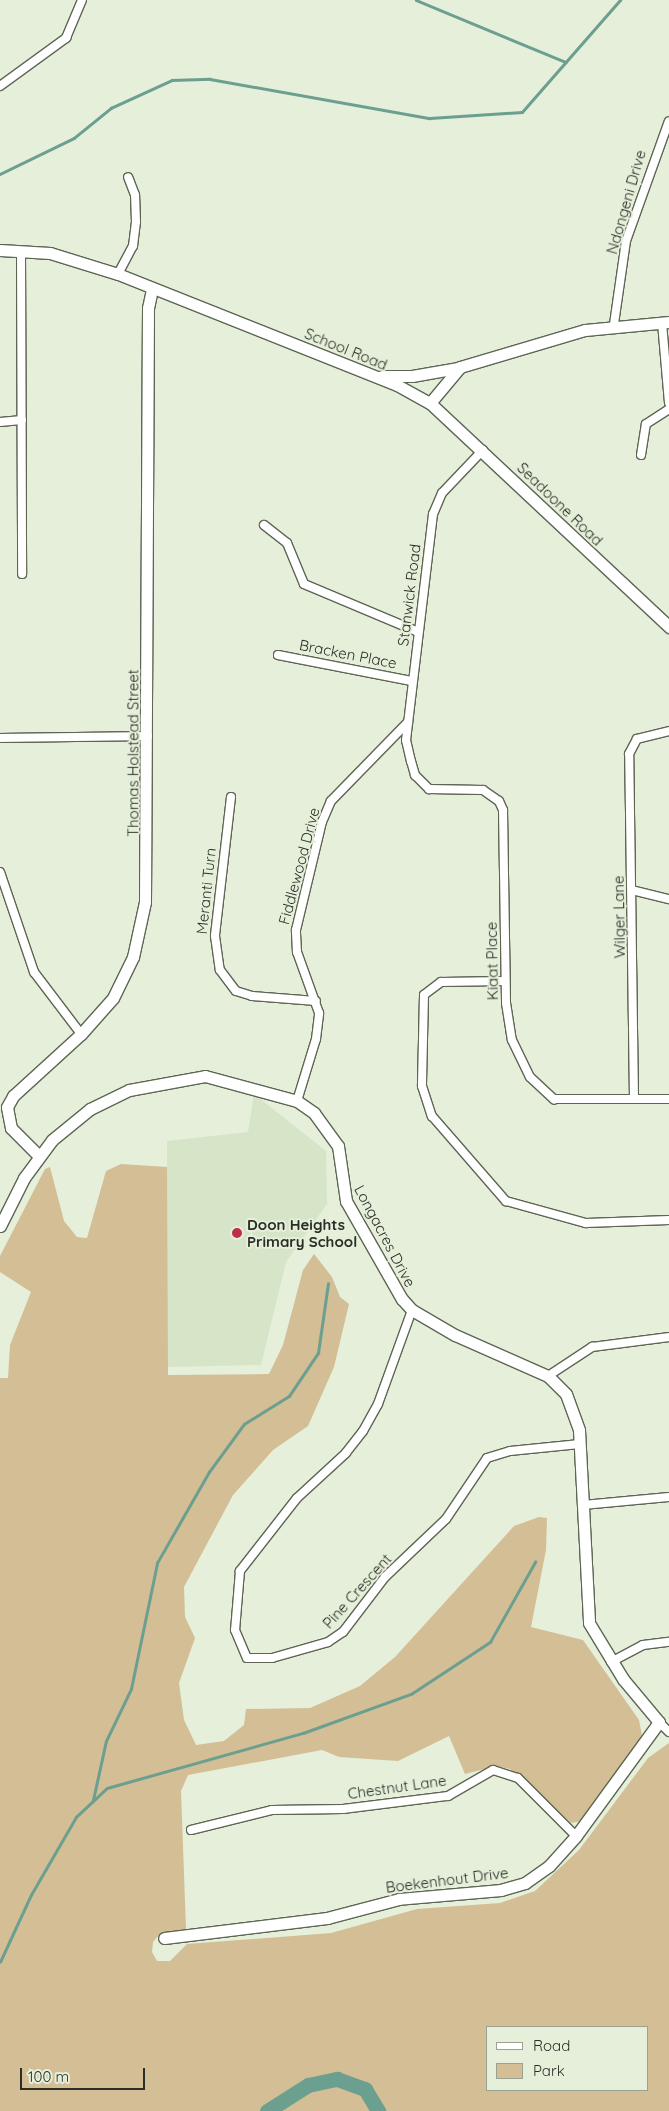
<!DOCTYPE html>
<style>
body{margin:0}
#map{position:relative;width:669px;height:2111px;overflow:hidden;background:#e5efda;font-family:Quicksand,sans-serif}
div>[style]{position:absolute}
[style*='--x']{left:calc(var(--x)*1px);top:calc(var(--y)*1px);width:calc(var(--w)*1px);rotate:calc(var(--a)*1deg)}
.built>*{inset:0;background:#d6e4c8}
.green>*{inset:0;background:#d3be95}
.stream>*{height:2.5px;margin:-1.25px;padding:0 1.25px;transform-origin:1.25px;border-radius:1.25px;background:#6b9f8f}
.river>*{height:15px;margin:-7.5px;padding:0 7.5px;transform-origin:7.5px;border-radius:7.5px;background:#6b9f8f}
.roads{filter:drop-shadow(1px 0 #5d6654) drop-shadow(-1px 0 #5d6654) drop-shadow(0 1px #5d6654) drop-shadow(0 -1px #5d6654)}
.street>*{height:8px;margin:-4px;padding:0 4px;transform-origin:4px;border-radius:4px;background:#fff}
.secondary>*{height:11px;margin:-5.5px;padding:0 5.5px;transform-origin:5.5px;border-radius:5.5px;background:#fff}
.dots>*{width:14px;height:14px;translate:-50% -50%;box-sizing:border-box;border:2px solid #e5efda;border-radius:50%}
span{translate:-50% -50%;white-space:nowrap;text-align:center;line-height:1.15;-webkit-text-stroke:4px #e5efda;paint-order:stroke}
.street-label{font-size:15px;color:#2a2e26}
.poi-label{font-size:15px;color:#2a2e26;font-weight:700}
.left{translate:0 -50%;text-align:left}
.legend{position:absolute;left:486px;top:2026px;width:162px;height:65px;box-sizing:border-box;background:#e5efda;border:1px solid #9aa292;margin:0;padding:6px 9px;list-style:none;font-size:15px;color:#2a2e26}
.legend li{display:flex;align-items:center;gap:10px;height:25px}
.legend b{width:25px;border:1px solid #9aa292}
.scale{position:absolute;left:20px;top:2068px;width:125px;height:22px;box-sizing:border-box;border:2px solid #2a2e26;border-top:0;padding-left:6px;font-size:15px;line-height:18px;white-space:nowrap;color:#2a2e26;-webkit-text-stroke:4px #e5efda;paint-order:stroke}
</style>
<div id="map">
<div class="built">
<i style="clip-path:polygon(254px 1094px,326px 1151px,327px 1204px,286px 1262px,261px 1365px,167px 1367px,167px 1141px,248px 1132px)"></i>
</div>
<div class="green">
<i style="clip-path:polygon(evenodd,121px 1164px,167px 1167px,168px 1375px,269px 1374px,283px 1345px,303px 1270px,314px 1254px,332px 1277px,340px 1297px,349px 1304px,334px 1367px,308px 1426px,273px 1450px,233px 1495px,184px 1587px,185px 1617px,195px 1638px,179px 1683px,184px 1720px,196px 1745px,224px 1741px,244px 1725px,246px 1709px,310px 1708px,360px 1686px,395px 1657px,514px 1526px,539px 1517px,547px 1518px,546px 1550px,531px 1627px,583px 1640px,639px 1720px,642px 1736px,582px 1821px,571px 1823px,510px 1769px,496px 1766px,465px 1774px,449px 1736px,398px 1761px,339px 1757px,322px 1750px,188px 1775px,181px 1791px,186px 1929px,159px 1935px,153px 1942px,152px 1952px,157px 1961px,170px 1961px,187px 1944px,331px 1933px,417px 1909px,500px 1903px,535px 1891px,579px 1850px,648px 1758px,669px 1743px,669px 2111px,0 2111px,0 1378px,8px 1378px,10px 1345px,31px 1292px,0 1272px,0 1256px,45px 1169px,50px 1167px,64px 1221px,77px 1237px,87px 1238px,106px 1171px,121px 1164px,488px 2027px,648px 2027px,648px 2090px,488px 2090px,488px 2027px)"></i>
</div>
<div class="stream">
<i style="--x:416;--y:0;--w:162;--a:22.5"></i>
<i style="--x:0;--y:174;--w:82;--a:-25.9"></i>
<i style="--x:74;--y:138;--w:48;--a:-39"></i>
<i style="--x:111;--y:108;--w:67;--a:-24.7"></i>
<i style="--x:172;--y:80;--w:38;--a:-2"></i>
<i style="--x:210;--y:79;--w:223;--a:10.1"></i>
<i style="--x:430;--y:118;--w:92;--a:-3.7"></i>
<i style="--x:522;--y:112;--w:149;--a:-48.8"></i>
<i style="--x:93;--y:1800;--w:60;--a:-77.6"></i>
<i style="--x:106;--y:1741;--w:58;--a:-64.3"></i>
<i style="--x:131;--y:1689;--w:129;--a:-78.3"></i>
<i style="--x:157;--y:1563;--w:105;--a:-60.3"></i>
<i style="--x:209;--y:1472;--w:59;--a:-53.9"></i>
<i style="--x:244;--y:1424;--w:53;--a:-31.9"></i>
<i style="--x:289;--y:1396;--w:52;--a:-56"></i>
<i style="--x:318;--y:1353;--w:70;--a:-81.8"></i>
<i style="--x:0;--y:1962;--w:74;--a:-65.2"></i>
<i style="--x:31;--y:1895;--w:90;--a:-60"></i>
<i style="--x:76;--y:1817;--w:42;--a:-43.1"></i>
<i style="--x:107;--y:1788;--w:204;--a:-15.7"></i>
<i style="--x:303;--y:1733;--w:115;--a:-19.9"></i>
<i style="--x:411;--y:1694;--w:95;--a:-33.4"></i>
<i style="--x:490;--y:1642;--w:92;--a:-60.6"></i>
</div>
<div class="river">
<i style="--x:267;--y:2111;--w:49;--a:-32.4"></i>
<i style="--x:308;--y:2085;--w:30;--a:-12"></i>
<i style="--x:337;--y:2079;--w:30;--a:20"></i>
<i style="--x:365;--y:2089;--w:26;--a:59"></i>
</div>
<div class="roads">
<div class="street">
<i style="--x:0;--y:86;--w:82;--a:-36"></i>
<i style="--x:66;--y:38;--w:41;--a:-67.2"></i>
<i style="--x:21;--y:251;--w:323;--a:89.8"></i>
<i style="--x:118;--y:274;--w:32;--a:-62"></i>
<i style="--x:133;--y:246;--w:24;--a:-83"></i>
<i style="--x:136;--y:222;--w:27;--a:-92"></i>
<i style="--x:135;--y:195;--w:19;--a:-111"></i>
<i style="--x:662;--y:323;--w:80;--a:85"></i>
<i style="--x:614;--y:324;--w:84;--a:-81.8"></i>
<i style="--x:626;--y:241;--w:127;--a:-70.3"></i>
<i style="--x:0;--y:422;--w:22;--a:-5"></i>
<i style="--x:483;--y:450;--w:59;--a:133.6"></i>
<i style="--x:442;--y:493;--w:23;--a:113"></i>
<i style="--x:433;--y:514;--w:228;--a:96.8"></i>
<i style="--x:406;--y:740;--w:22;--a:77"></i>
<i style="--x:411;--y:761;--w:15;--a:74"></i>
<i style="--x:415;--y:775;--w:20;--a:45"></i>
<i style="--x:429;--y:789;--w:54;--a:1.1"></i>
<i style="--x:483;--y:790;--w:19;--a:35"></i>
<i style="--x:499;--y:801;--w:10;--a:66"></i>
<i style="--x:503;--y:810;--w:193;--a:89.1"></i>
<i style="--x:506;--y:1003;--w:37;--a:81"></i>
<i style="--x:512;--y:1040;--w:41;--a:64.1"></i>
<i style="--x:530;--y:1077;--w:33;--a:43"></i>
<i style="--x:554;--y:1099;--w:115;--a:0"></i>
<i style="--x:641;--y:455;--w:31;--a:-81"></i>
<i style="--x:646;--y:424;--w:27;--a:-33"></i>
<i style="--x:264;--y:525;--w:29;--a:38"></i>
<i style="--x:287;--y:543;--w:44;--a:67.5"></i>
<i style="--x:304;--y:584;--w:124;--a:22.8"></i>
<i style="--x:278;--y:655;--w:136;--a:11"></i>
<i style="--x:0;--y:738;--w:148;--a:-0.8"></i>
<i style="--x:231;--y:797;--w:140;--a:96.6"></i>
<i style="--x:215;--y:936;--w:34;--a:82"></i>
<i style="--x:220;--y:970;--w:26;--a:53"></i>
<i style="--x:236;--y:991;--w:17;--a:17"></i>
<i style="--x:252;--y:996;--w:64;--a:4.5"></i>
<i style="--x:0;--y:872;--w:106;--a:71.2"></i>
<i style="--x:34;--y:972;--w:78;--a:52.8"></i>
<i style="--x:632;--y:890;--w:38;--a:14"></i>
<i style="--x:505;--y:981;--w:64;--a:179.1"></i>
<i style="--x:441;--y:982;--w:21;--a:143"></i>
<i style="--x:424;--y:995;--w:91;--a:91.3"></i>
<i style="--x:422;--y:1086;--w:32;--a:72"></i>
<i style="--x:432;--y:1116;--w:113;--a:49"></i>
<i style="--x:506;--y:1201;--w:83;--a:15.4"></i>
<i style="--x:586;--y:1223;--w:83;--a:-2.1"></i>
<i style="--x:634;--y:1099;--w:345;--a:-90.8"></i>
<i style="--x:629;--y:754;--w:17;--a:-62"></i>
<i style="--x:637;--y:739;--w:33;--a:-14"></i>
<i style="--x:297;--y:1101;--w:65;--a:-73"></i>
<i style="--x:316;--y:1039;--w:26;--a:-83"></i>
<i style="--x:319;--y:1013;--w:65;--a:-109.8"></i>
<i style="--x:297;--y:952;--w:22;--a:-93"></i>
<i style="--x:296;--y:930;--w:111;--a:-76.5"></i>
<i style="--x:322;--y:822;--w:23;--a:-67"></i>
<i style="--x:331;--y:801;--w:110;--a:-45.7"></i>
<i style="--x:412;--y:1310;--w:100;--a:109.9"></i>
<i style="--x:378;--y:1404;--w:31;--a:119"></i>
<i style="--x:363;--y:1431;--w:28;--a:128"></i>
<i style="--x:346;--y:1453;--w:67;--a:137.4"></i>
<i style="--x:297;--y:1498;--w:93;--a:128"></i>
<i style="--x:240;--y:1571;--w:59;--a:94.8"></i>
<i style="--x:235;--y:1630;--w:30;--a:67"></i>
<i style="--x:247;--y:1658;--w:25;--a:0"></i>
<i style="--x:272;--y:1658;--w:58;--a:-15.9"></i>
<i style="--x:328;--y:1642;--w:18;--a:-34"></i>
<i style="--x:343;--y:1632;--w:69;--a:-52.6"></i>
<i style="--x:385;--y:1577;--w:84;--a:-43.6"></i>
<i style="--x:446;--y:1519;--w:73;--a:-56.1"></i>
<i style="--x:487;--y:1458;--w:24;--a:-17"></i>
<i style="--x:510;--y:1451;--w:70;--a:-5.7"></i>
<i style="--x:548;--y:1376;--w:53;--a:-33.4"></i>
<i style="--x:592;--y:1347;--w:78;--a:-7.4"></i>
<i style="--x:583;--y:1505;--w:86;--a:-5.3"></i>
<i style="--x:611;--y:1662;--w:36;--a:-28"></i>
<i style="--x:643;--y:1645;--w:26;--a:-7"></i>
<i style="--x:659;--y:1722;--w:14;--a:45"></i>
<i style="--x:191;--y:1830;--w:83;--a:-13.9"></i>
<i style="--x:272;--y:1810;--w:71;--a:-0.8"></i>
<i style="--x:343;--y:1809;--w:106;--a:-7.1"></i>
<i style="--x:448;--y:1796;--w:52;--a:-30"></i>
<i style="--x:493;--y:1770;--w:26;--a:18"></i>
<i style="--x:518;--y:1778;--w:82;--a:45"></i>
</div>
<div class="secondary">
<i style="--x:0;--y:250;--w:50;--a:3.4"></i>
<i style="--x:50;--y:253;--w:71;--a:17.2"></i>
<i style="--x:118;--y:274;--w:300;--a:21.7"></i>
<i style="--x:397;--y:385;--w:38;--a:29"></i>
<i style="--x:430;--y:403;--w:47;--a:-50.2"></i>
<i style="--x:460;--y:367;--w:130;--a:-16.5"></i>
<i style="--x:585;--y:330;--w:84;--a:-5.4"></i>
<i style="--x:382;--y:376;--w:30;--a:0"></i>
<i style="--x:412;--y:376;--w:47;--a:-9.9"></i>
<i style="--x:430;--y:403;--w:328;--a:43.1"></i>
<i style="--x:38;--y:1155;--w:38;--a:-135"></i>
<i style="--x:11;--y:1128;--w:21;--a:-101"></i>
<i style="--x:7;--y:1107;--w:13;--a:-61"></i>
<i style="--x:13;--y:1096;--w:92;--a:-42.4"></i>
<i style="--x:81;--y:1034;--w:48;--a:-48.4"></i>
<i style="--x:113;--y:998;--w:46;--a:-64"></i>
<i style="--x:133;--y:957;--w:56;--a:-77.7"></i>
<i style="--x:145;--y:902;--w:594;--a:-89.71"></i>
<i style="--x:148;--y:308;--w:19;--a:-78"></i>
<i style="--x:0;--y:1226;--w:54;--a:-63.4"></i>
<i style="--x:24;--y:1178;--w:47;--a:-53.6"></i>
<i style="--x:52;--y:1140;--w:49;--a:-39.2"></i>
<i style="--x:90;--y:1109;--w:43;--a:-26"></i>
<i style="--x:129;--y:1090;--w:77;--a:-10.4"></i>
<i style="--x:205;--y:1076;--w:95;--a:15.2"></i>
<i style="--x:297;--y:1101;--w:21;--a:35"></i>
<i style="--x:314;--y:1113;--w:41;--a:54"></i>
<i style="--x:338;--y:1146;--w:56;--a:81.7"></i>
<i style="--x:346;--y:1201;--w:113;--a:60.3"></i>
<i style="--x:402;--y:1299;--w:15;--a:48"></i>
<i style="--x:412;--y:1310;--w:50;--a:30.2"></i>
<i style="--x:455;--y:1335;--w:102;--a:23.8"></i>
<i style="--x:548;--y:1376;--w:25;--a:45"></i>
<i style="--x:566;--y:1394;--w:38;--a:70"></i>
<i style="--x:579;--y:1430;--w:193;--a:87"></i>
<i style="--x:589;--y:1623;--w:66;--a:58.7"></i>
<i style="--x:623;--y:1679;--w:56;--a:50.1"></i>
<i style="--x:659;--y:1722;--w:141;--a:126.1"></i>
<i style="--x:576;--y:1836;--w:40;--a:132"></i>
<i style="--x:549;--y:1866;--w:29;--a:145"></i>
<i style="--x:525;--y:1883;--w:25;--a:164"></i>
<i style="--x:501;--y:1890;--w:102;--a:175"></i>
<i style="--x:399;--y:1899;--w:74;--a:165.2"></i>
<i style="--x:327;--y:1918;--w:164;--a:173"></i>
</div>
</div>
<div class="dots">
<i style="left:237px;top:1233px;background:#bf2e49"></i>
</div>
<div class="street-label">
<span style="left:626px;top:202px;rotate:-74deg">Ndongeni Drive</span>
<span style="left:346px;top:349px;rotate:22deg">School Road</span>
<span style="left:560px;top:504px;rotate:44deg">Seadoone Road</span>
<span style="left:409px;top:595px;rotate:-83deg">Stanwick Road</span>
<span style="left:348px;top:654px;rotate:11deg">Bracken Place</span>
<span style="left:133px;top:753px;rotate:-90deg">Thomas Holstead Street</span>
<span style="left:299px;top:866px;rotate:-75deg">Fiddlewood Drive</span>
<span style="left:206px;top:891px;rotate:-84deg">Meranti Turn</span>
<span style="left:619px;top:917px;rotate:-91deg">Wilger Lane</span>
<span style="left:492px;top:961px;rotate:-91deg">Kiaat Place</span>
<span style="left:385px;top:1236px;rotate:62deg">Longacres Drive</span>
<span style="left:357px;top:1591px;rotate:-48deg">Pine Crescent</span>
<span style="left:397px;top:1787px;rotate:-8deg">Chestnut Lane</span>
<span style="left:447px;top:1880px;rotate:-7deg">Boekenhout Drive</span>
</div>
<div class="poi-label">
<span class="left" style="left:247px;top:1233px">Doon Heights<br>Primary School</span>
</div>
<ul class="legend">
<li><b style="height:6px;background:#fff"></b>Road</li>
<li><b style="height:14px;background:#d3be95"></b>Park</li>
</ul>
<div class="scale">100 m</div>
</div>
